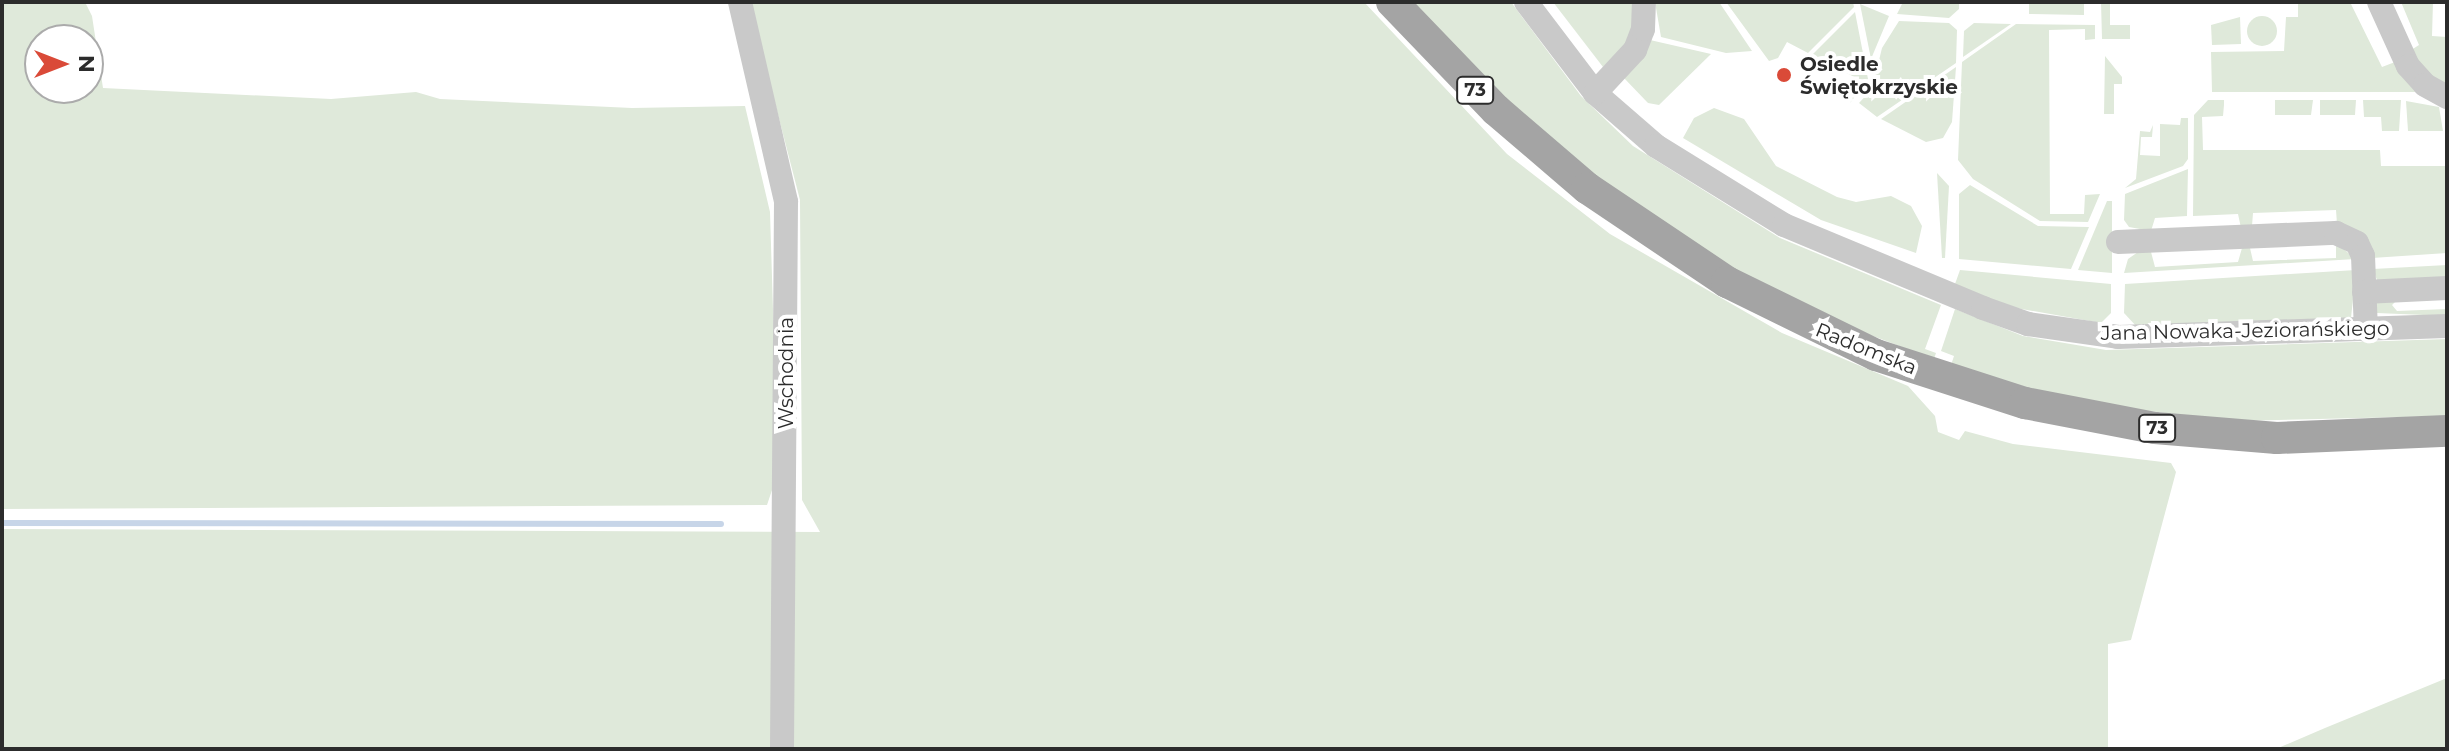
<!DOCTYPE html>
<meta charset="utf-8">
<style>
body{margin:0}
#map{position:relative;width:2449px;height:751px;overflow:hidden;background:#fff;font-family:Montserrat,sans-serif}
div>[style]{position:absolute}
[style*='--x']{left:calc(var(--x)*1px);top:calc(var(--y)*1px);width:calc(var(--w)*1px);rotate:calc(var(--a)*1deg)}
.green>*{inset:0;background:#dfe9da}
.round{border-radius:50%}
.stream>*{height:6px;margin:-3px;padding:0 3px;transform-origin:3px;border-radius:3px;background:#c7d5e8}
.minor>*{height:24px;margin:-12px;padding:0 12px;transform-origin:12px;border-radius:12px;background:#c9c9c9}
.major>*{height:32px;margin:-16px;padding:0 16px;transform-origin:16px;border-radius:16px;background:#a4a4a4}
.dots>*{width:22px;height:22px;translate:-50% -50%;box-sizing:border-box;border:4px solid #fff;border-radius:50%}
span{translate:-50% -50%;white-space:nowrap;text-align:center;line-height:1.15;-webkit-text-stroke:8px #fff;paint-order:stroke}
.shield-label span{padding:2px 6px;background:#fff;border:2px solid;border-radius:6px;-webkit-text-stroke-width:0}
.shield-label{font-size:18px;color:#2c2c2c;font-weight:700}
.poi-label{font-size:20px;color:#2c2c2c;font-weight:700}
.left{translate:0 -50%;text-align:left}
.street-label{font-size:20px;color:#2c2c2c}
.frame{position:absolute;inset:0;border:4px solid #2c2c2c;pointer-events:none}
.north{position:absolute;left:24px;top:24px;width:80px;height:80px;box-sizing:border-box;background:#fff;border:2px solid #ababab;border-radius:50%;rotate:90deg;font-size:22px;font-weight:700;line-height:32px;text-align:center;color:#2c2c2c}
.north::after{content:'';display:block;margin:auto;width:28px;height:36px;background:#da4a38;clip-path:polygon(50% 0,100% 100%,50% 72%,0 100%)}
</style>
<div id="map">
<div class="green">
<i style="clip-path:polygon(evenodd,2px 2px,85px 2px,92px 16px,103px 88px,331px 99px,416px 92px,440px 99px,632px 108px,745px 106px,770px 212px,778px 472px,767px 505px,2px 509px,2px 2px,40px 40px,88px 40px,88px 88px,40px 88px,40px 40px)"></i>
<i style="clip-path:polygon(749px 2px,1364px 2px,1507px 154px,1610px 234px,1782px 333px,1908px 386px,1935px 416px,1938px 432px,1959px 440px,1965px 431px,2013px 444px,2171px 463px,2176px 472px,2131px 640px,2108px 644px,2108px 749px,2px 749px,2px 529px,820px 532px,802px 500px,800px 200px)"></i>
<i style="clip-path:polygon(1413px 2px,1511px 2px,1581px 96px,1633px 146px,1780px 238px,1941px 305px,1925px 349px,1936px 353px,1934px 359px,1849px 327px,1751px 279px,1610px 189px,1485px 80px)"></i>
<i style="clip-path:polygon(1553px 2px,1636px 2px,1630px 40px,1603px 67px)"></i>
<i style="clip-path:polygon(1655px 2px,1719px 2px,1752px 51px,1726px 53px,1661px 37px)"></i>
<i style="clip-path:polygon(1726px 2px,1853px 2px,1854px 7px,1808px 53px,1787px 42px,1778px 58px,1769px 61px)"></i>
<i style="clip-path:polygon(1903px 2px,1959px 2px,1959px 9px,1949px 18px,1897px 14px)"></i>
<i style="clip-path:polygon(2029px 2px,2084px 2px,2084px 15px,2029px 14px)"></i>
<i style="clip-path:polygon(2101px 2px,2110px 2px,2110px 25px,2130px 25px,2130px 39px,2102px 39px)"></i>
<i style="clip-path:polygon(2298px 2px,2350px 2px,2382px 67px,2395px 62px,2420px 92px,2212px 92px,2211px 52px,2284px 51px,2286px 17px,2298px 17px)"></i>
<i style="clip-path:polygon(2401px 2px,2433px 2px,2432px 36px,2447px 37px,2447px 84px,2436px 84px,2408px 52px,2419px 45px)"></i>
<i style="clip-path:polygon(1860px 4px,1889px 16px,1871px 59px)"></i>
<i style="clip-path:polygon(1855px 12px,1868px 79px,1850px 103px,1860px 80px,1812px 55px)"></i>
<i class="round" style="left:2247px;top:16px;width:30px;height:30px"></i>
<i style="clip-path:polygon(2240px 17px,2241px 44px,2212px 45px,2211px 25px)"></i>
<i style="clip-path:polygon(1899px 21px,1949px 23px,1957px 30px,1956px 63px,1877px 117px,1859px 103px,1872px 89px,1882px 48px)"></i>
<i style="clip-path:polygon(1974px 23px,2011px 24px,1963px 57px,1964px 31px)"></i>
<i style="clip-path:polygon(2016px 24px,2095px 25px,2095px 39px,2085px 40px,2085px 29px,2049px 30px,2050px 214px,2084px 214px,2085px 195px,2100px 194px,2088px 222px,2040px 221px,1973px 179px,1958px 160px,1962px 62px)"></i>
<i style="clip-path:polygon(1650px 40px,1711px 54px,1659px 105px,1648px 103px,1623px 77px)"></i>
<i style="clip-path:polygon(2105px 56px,2122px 77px,2122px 84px,2114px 84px,2114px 114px,2104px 114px)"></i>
<i style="clip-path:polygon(1956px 67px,1952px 122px,1943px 138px,1926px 142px,1881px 119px)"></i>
<i style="clip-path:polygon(2208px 100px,2224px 100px,2224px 105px,2223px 116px,2202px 117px,2203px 150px,2380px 150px,2381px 166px,2447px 166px,2447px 253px,2372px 258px,2337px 224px,2336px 210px,2253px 213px,2252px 226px,2241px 228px,2238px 214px,2193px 216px,2194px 115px)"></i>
<i style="clip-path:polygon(2275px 100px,2313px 100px,2311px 115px,2275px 115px)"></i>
<i style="clip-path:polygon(2320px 100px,2356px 100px,2355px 115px,2320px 115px)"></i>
<i style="clip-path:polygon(2363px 100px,2401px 100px,2399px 131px,2382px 131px,2381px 117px,2364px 117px)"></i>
<i style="clip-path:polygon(2406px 101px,2439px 107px,2443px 131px,2408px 131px)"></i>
<i style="clip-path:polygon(1714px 108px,1744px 119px,1776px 166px,1837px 197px,1856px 202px,1891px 196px,1911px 206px,1922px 226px,1916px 253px,1821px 220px,1683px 138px,1694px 118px)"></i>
<i style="clip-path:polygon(2181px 118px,2188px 118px,2188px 159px,2183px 166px,2125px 188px,2136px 179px,2140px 131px,2150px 132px,2153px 125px,2152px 137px,2141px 137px,2140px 155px,2160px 156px,2160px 124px,2180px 125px)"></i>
<i style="clip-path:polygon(2188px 169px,2187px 216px,2155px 218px,2151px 231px,2129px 227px,2124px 220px,2125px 194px)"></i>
<i style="clip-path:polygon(1937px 173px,1949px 186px,1945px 258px,1942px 258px)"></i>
<i style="clip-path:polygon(1970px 185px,2038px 226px,2089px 227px,2071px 269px,1959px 259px,1959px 194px)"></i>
<i style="clip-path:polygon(2107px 201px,2112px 201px,2112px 273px,2078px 270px)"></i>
<i style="clip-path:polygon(2336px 242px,2355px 259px,2124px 273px,2128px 259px,2138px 252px,2151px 252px,2155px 267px,2238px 262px,2242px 248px,2250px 248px,2253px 261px,2336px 258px)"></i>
<i style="clip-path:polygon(2447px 265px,2447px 281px,2377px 280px,2373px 269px)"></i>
<i style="clip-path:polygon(1960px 270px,2111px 284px,2111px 313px,2101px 323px,2005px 306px,1955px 284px)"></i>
<i style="clip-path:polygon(2356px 270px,2351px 318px,2137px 327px,2124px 313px,2125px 284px)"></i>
<i style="clip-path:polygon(2401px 296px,2392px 305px,2397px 311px,2447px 309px,2447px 316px,2377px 313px,2376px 300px)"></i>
<i style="clip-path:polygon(1955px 309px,2023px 336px,2106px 350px,2447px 339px,2447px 416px,2236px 421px,2131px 409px,2036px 390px,1951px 365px,1954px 356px,1941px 351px)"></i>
<i style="clip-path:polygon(2447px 678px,2447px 749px,2276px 749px,2325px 728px)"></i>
</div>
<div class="stream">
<i style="--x:2;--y:523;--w:719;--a:0.08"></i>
</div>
<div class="minor">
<i style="--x:740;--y:2;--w:205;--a:77"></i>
<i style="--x:786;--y:202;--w:547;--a:90.42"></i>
<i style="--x:1526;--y:2;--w:114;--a:52.8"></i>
<i style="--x:1595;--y:93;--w:81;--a:41"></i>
<i style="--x:1656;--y:146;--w:150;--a:31.7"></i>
<i style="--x:1784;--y:225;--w:216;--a:22.6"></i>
<i style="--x:1983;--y:308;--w:48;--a:19.6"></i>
<i style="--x:2028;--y:324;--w:91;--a:8.2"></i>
<i style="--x:2118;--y:337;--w:329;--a:-1.9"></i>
<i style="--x:2379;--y:2;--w:70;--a:65.6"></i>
<i style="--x:2408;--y:66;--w:25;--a:48"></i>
<i style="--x:2425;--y:85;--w:25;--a:29"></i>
<i style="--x:1595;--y:93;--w:59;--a:-47.1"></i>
<i style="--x:1635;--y:50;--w:22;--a:-69"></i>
<i style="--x:1643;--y:29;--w:27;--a:-88"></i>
<i style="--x:2118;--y:242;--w:218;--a:-2.4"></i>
<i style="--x:2336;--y:233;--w:23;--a:25"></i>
<i style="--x:2357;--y:243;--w:14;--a:65"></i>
<i style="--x:2363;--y:256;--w:74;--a:87.7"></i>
<i style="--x:2364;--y:292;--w:83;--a:-2.8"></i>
</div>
<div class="major">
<i style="--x:1392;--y:2;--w:150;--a:46.1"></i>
<i style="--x:1496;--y:110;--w:120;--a:40.6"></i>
<i style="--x:1587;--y:188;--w:169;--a:33.9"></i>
<i style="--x:1727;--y:282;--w:166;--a:26.1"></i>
<i style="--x:1876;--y:355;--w:157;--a:17.9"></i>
<i style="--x:2025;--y:403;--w:132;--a:10.9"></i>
<i style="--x:2155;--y:428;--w:122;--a:4.7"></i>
<i style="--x:2277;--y:438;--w:170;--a:-2.4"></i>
</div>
<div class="dots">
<i style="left:1784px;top:75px;background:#da4a38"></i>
</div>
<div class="shield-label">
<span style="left:1475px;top:90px">73</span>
<span style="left:2157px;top:428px">73</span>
</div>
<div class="poi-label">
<span class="left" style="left:1800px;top:76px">Osiedle<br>Świętokrzyskie</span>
</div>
<div class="street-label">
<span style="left:2245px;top:331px;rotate:-1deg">Jana Nowaka-Jeziorańskiego</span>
<span style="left:1866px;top:349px;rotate:22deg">Radomska</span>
<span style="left:786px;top:373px;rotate:-90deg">Wschodnia</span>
</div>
<div class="frame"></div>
<div class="north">N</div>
</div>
